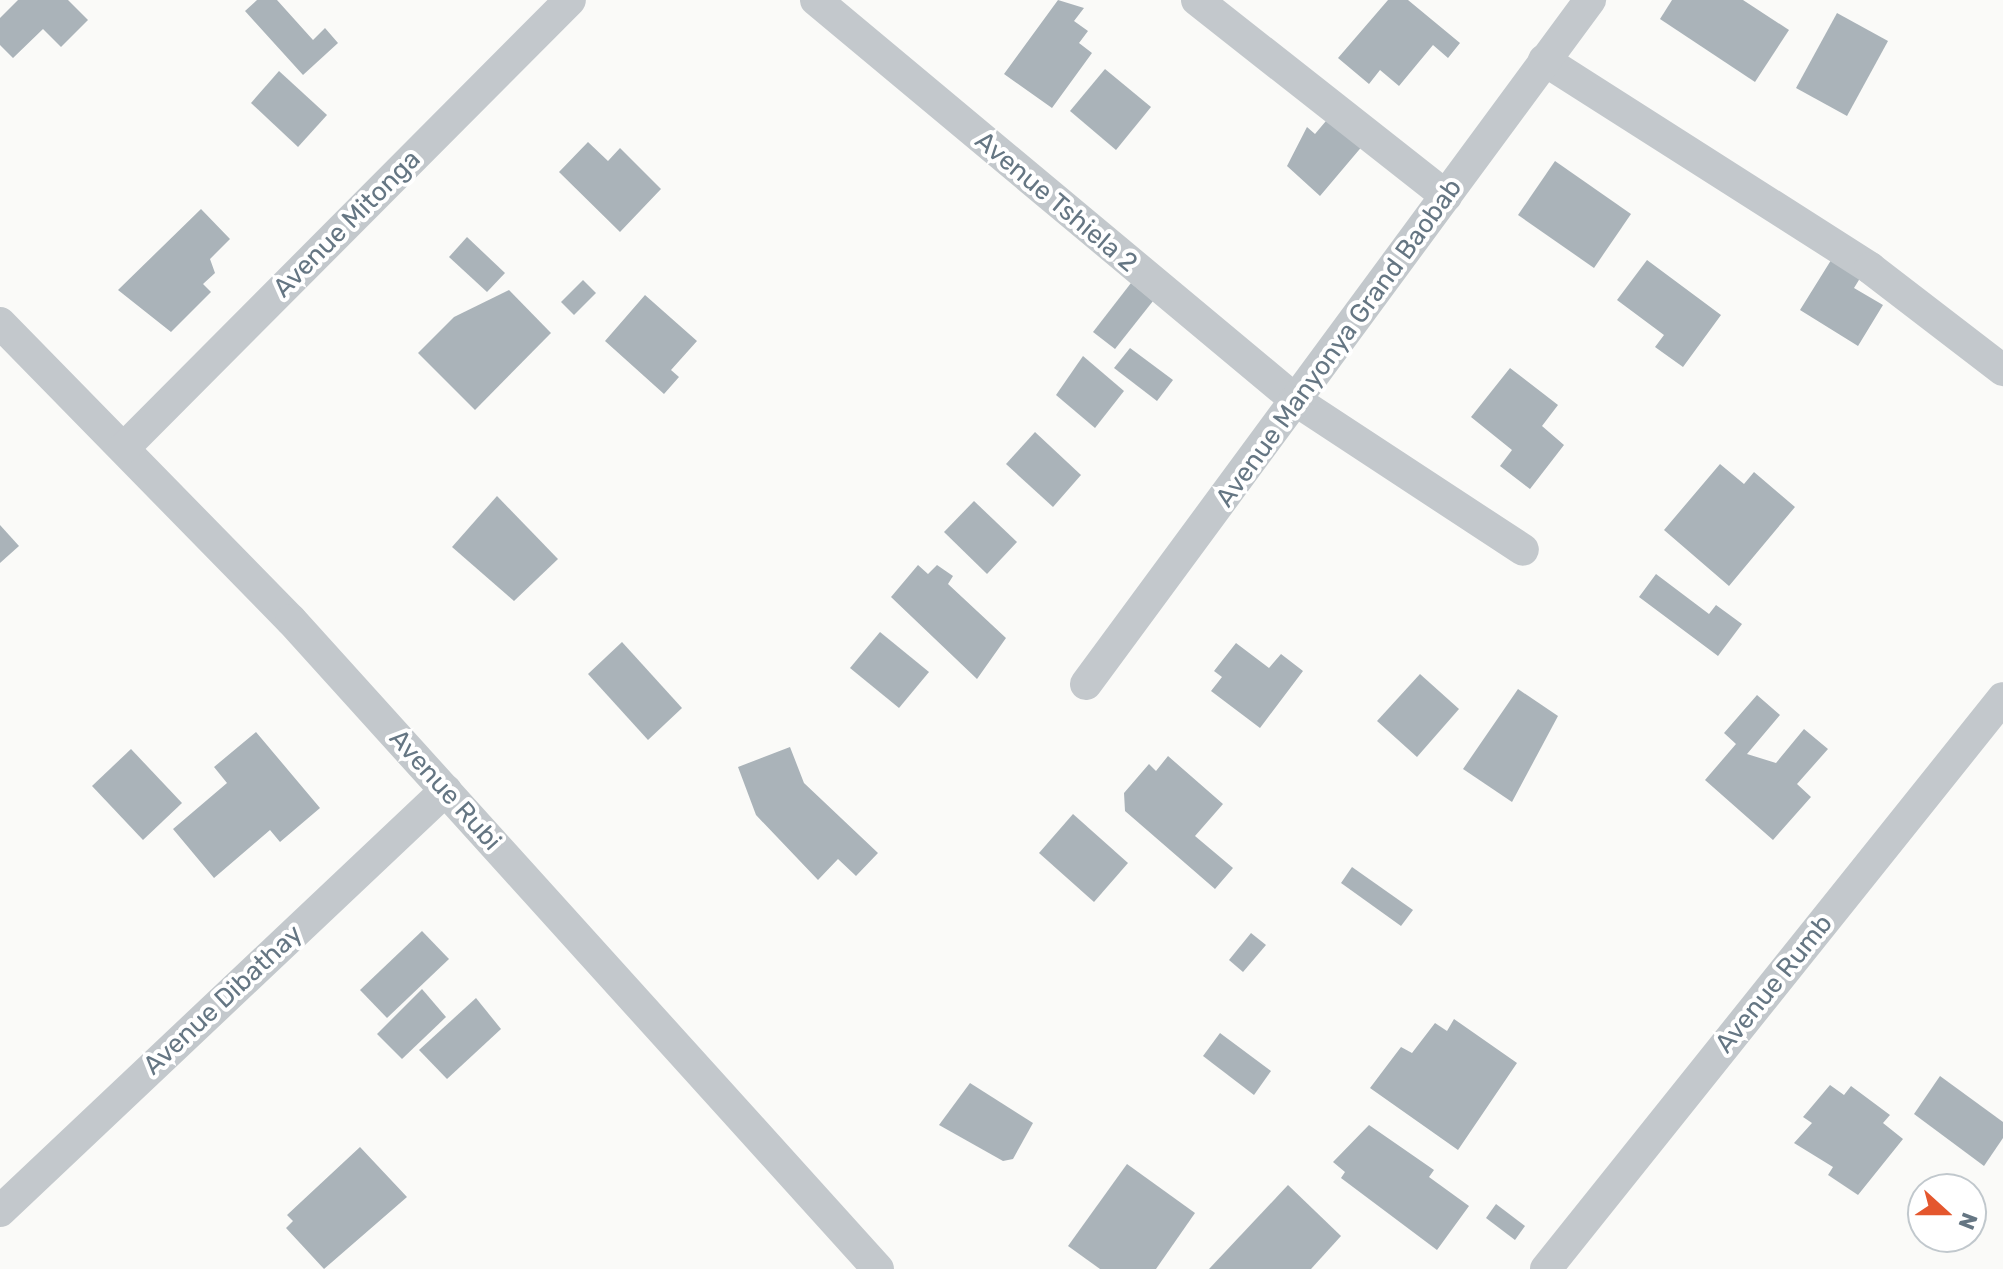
<!DOCTYPE html>
<style>
body{margin:0}
#map{position:relative;width:2003px;height:1269px;overflow:hidden;background:#fafaf8;font-family:Rubik,sans-serif}
div>[style]{position:absolute}
[style*='--x']{left:calc(var(--x)*1px);top:calc(var(--y)*1px);width:calc(var(--w)*1px);rotate:calc(var(--a)*1deg)}
.building>*{inset:0;background:#aab3b9}
.minor>*{height:32px;margin:-16px;padding:0 16px;transform-origin:16px;border-radius:16px;background:#c3c8cc}
span{translate:-50% -50%;white-space:nowrap;text-align:center;line-height:1.15;-webkit-text-stroke:8px #fff;paint-order:stroke}
.street-label{font-size:26px;color:#657683}
.north{position:absolute;left:1907px;top:1173px;width:80px;height:80px;box-sizing:border-box;background:#fff;border:2px solid #c1c8cd;border-radius:50%;rotate:111deg;font-size:22px;font-weight:700;line-height:32px;text-align:center;color:#657683}
.north::after{content:'';display:block;margin:auto;width:28px;height:36px;background:#e4572e;clip-path:polygon(50% 0,100% 100%,50% 72%,0 100%)}
</style>
<div id="map">
<div class="building">
<i style="clip-path:polygon(18px 0,68px 0,88px 20px,61px 47px,43px 29px,13px 58px,0 45px,0 18px)"></i>
<i style="clip-path:polygon(257px 0,277px 0,313px 40px,325px 28px,338px 43px,303px 75px,245px 11px)"></i>
<i style="clip-path:polygon(1058px 0,1084px 8px,1074px 21px,1088px 31px,1079px 43px,1092px 53px,1052px 108px,1004px 74px)"></i>
<i style="clip-path:polygon(1388px 0,1408px 0,1460px 43px,1448px 58px,1433px 45px,1399px 86px,1380px 70px,1369px 84px,1338px 58px)"></i>
<i style="clip-path:polygon(1672px 0,1743px 0,1789px 30px,1755px 82px,1660px 19px)"></i>
<i style="clip-path:polygon(1837px 13px,1888px 41px,1847px 116px,1796px 88px)"></i>
<i style="clip-path:polygon(1105px 69px,1151px 107px,1116px 150px,1070px 111px)"></i>
<i style="clip-path:polygon(279px 71px,327px 115px,298px 147px,251px 103px)"></i>
<i style="clip-path:polygon(1331px 115px,1364px 144px,1320px 196px,1287px 166px,1307px 127px,1315px 134px)"></i>
<i style="clip-path:polygon(588px 142px,608px 161px,620px 148px,661px 189px,620px 232px,559px 172px)"></i>
<i style="clip-path:polygon(1555px 161px,1631px 214px,1594px 268px,1518px 215px)"></i>
<i style="clip-path:polygon(201px 209px,230px 239px,210px 259px,215px 273px,203px 284px,211px 292px,171px 332px,118px 290px)"></i>
<i style="clip-path:polygon(467px 237px,505px 273px,487px 292px,449px 257px)"></i>
<i style="clip-path:polygon(1833px 257px,1862px 275px,1854px 288px,1883px 305px,1858px 346px,1800px 310px)"></i>
<i style="clip-path:polygon(1647px 260px,1721px 315px,1683px 367px,1655px 347px,1664px 335px,1617px 300px)"></i>
<i style="clip-path:polygon(583px 280px,596px 293px,574px 315px,561px 302px)"></i>
<i style="clip-path:polygon(1131px 283px,1153px 301px,1115px 349px,1093px 332px)"></i>
<i style="clip-path:polygon(509px 290px,551px 333px,475px 410px,418px 353px,454px 317px)"></i>
<i style="clip-path:polygon(645px 295px,697px 341px,671px 370px,679px 377px,664px 394px,605px 341px)"></i>
<i style="clip-path:polygon(1130px 348px,1173px 380px,1157px 401px,1114px 368px)"></i>
<i style="clip-path:polygon(1083px 356px,1124px 391px,1095px 428px,1056px 395px)"></i>
<i style="clip-path:polygon(1510px 368px,1558px 405px,1542px 426px,1564px 445px,1530px 489px,1500px 466px,1512px 450px,1471px 417px)"></i>
<i style="clip-path:polygon(1035px 432px,1081px 475px,1053px 507px,1006px 464px)"></i>
<i style="clip-path:polygon(1720px 464px,1744px 484px,1754px 472px,1795px 507px,1729px 586px,1664px 530px)"></i>
<i style="clip-path:polygon(497px 496px,558px 559px,514px 601px,452px 547px)"></i>
<i style="clip-path:polygon(974px 501px,1017px 542px,987px 574px,944px 532px)"></i>
<i style="clip-path:polygon(0 525px,19px 546px,0 563px)"></i>
<i style="clip-path:polygon(918px 565px,928px 574px,937px 565px,953px 576px,948px 584px,1006px 638px,977px 679px,891px 597px)"></i>
<i style="clip-path:polygon(1656px 574px,1709px 614px,1716px 605px,1742px 624px,1718px 656px,1639px 597px)"></i>
<i style="clip-path:polygon(880px 632px,929px 672px,899px 708px,850px 668px)"></i>
<i style="clip-path:polygon(622px 642px,682px 708px,648px 740px,588px 674px)"></i>
<i style="clip-path:polygon(1236px 643px,1269px 668px,1281px 654px,1303px 671px,1260px 728px,1211px 691px,1222px 677px,1214px 671px)"></i>
<i style="clip-path:polygon(1420px 674px,1459px 709px,1417px 757px,1377px 721px)"></i>
<i style="clip-path:polygon(1518px 689px,1558px 716px,1512px 802px,1463px 769px)"></i>
<i style="clip-path:polygon(1757px 695px,1780px 715px,1747px 754px,1776px 763px,1804px 729px,1828px 749px,1797px 784px,1811px 797px,1773px 840px,1705px 780px,1736px 744px,1724px 733px)"></i>
<i style="clip-path:polygon(256px 732px,320px 808px,280px 842px,270px 830px,214px 878px,173px 829px,227px 783px,214px 767px)"></i>
<i style="clip-path:polygon(790px 747px,804px 783px,878px 853px,856px 876px,838px 859px,818px 880px,756px 815px,738px 767px)"></i>
<i style="clip-path:polygon(131px 749px,182px 803px,143px 840px,92px 786px)"></i>
<i style="clip-path:polygon(1168px 756px,1223px 804px,1195px 836px,1233px 868px,1215px 889px,1125px 811px,1124px 793px,1149px 764px,1156px 771px)"></i>
<i style="clip-path:polygon(1073px 814px,1128px 863px,1094px 902px,1039px 853px)"></i>
<i style="clip-path:polygon(1352px 867px,1413px 910px,1401px 926px,1341px 883px)"></i>
<i style="clip-path:polygon(422px 931px,449px 959px,387px 1018px,360px 990px)"></i>
<i style="clip-path:polygon(1251px 933px,1266px 945px,1243px 972px,1229px 960px)"></i>
<i style="clip-path:polygon(422px 989px,446px 1017px,402px 1059px,377px 1034px)"></i>
<i style="clip-path:polygon(476px 998px,501px 1029px,447px 1079px,419px 1050px)"></i>
<i style="clip-path:polygon(1454px 1019px,1517px 1063px,1458px 1150px,1370px 1088px,1401px 1047px,1412px 1053px,1435px 1023px,1447px 1031px)"></i>
<i style="clip-path:polygon(1220px 1033px,1271px 1071px,1254px 1095px,1203px 1056px)"></i>
<i style="clip-path:polygon(1940px 1076px,2003px 1122px,2003px 1138px,1984px 1166px,1914px 1114px)"></i>
<i style="clip-path:polygon(970px 1083px,1033px 1123px,1013px 1159px,1003px 1161px,939px 1125px)"></i>
<i style="clip-path:polygon(1830px 1085px,1844px 1095px,1851px 1086px,1890px 1115px,1883px 1123px,1903px 1139px,1858px 1195px,1828px 1175px,1833px 1167px,1794px 1143px,1812px 1123px,1803px 1117px)"></i>
<i style="clip-path:polygon(1369px 1125px,1434px 1170px,1429px 1177px,1469px 1206px,1437px 1250px,1341px 1178px,1345px 1172px,1333px 1162px)"></i>
<i style="clip-path:polygon(360px 1147px,407px 1197px,324px 1269px,286px 1228px,293px 1221px,287px 1215px)"></i>
<i style="clip-path:polygon(1127px 1164px,1195px 1213px,1156px 1269px,1100px 1269px,1068px 1246px)"></i>
<i style="clip-path:polygon(1288px 1185px,1341px 1236px,1311px 1269px,1209px 1269px)"></i>
<i style="clip-path:polygon(1496px 1204px,1525px 1226px,1515px 1240px,1486px 1218px)"></i>
</div>
<div class="minor">
<i style="--x:816;--y:0;--w:628;--a:39.83"></i>
<i style="--x:1298;--y:402;--w:269;--a:33.3"></i>
<i style="--x:1197;--y:0;--w:317;--a:38.2"></i>
<i style="--x:1544;--y:60;--w:387;--a:32.5"></i>
<i style="--x:1870;--y:268;--w:168;--a:37.5"></i>
<i style="--x:0;--y:323;--w:416;--a:45.6"></i>
<i style="--x:291;--y:620;--w:875;--a:47.87"></i>
<i style="--x:124;--y:448;--w:632;--a:-45.13"></i>
<i style="--x:1086;--y:684;--w:850;--a:-53.62"></i>
<i style="--x:0;--y:1211;--w:613;--a:-43.35"></i>
<i style="--x:1546;--y:1269;--w:731;--a:-51.33"></i>
</div>
<div class="street-label">
<span style="left:1056px;top:202px;rotate:40deg">Avenue Tshiela 2</span>
<span style="left:347px;top:224px;rotate:-45deg">Avenue Mitonga</span>
<span style="left:1339px;top:343px;rotate:-54deg">Avenue Manyonya Grand Baobab</span>
<span style="left:445px;top:790px;rotate:48deg">Avenue Rubi</span>
<span style="left:1774px;top:984px;rotate:-51deg">Avenue Rumb</span>
<span style="left:223px;top:1000px;rotate:-43deg">Avenue Dibathay</span>
</div>
<div class="north">N</div>
</div>
